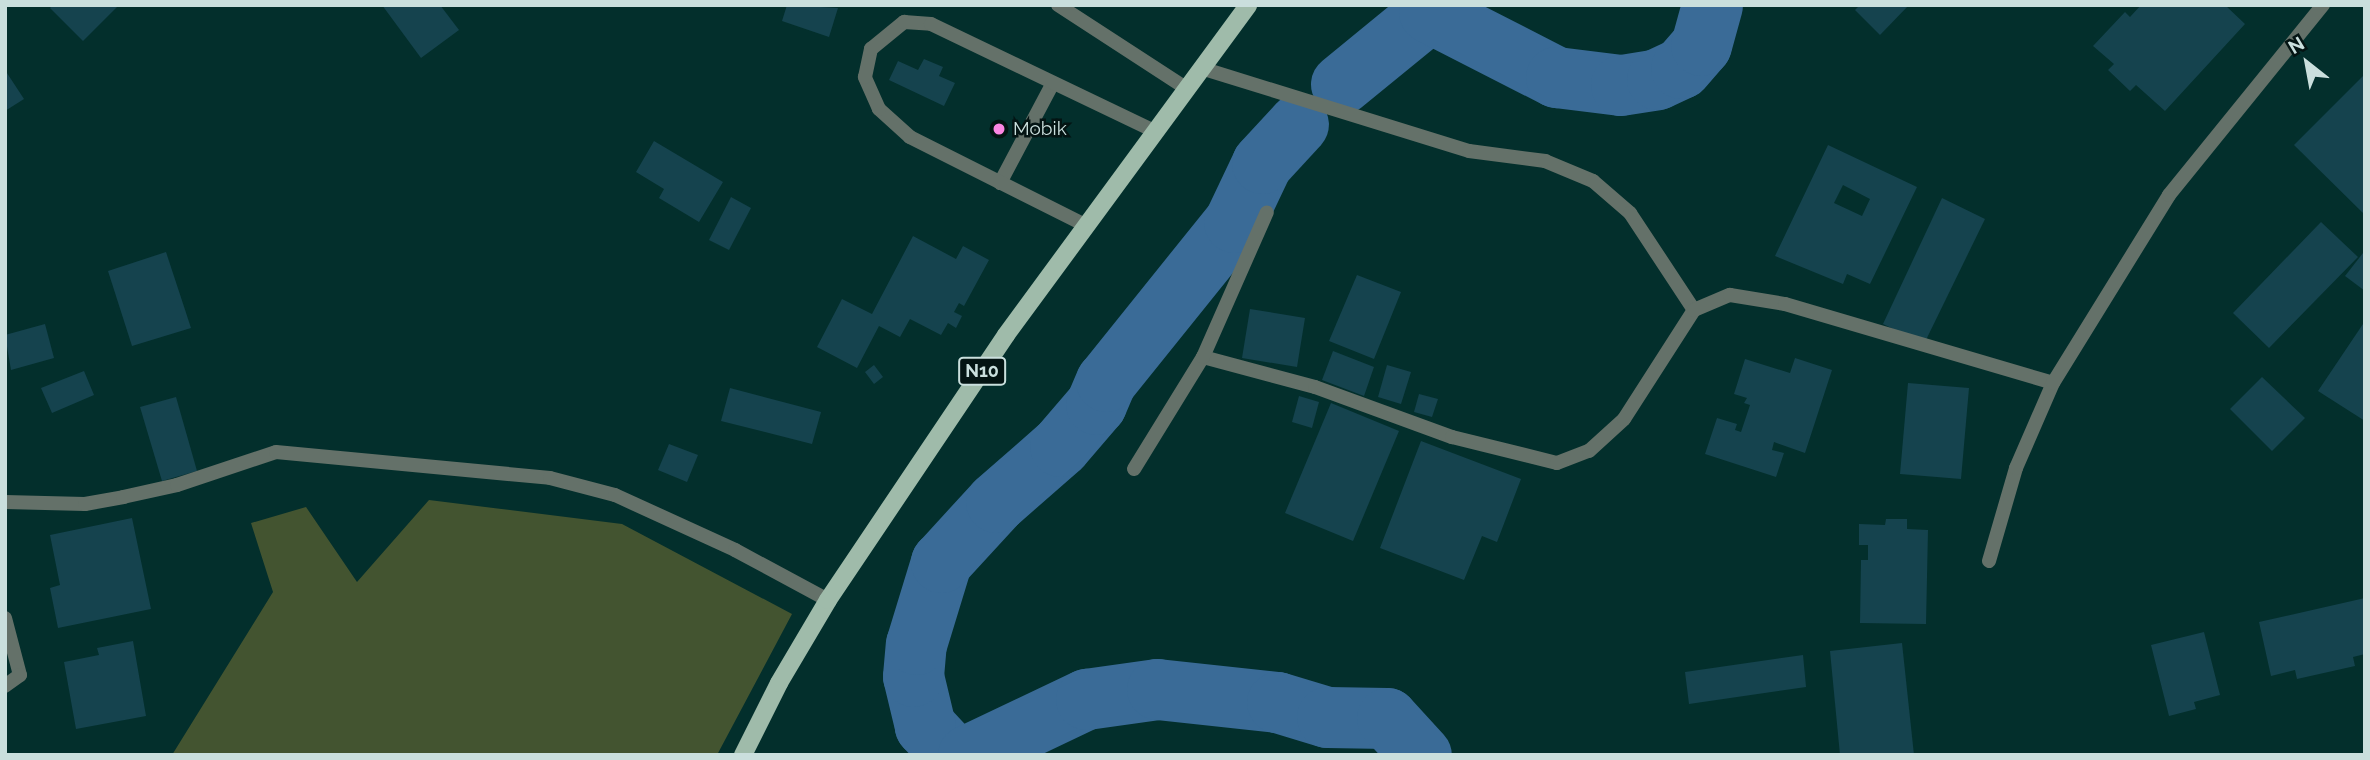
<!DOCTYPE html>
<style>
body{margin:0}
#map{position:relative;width:2370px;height:760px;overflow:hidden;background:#032f2c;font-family:Raleway,sans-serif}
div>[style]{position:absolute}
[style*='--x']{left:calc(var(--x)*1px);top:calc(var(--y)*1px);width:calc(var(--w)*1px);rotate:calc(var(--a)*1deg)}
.green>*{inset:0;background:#435430}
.river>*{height:61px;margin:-30.5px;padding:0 30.5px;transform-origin:30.5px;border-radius:30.5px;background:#3a6b97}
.building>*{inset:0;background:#15434e}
.lane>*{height:14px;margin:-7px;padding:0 7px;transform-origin:7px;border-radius:7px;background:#647169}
.street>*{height:14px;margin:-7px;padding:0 7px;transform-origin:7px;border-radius:7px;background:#647169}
.primary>*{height:18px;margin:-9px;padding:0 9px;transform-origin:9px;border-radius:9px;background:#9fbbaa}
.dots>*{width:19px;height:19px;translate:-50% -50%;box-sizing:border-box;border:4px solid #041413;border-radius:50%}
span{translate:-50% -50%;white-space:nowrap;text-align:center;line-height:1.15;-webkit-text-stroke:5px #041413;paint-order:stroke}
.shield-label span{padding:2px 5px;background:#041413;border:2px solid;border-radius:5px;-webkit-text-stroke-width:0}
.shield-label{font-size:18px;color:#cadfdd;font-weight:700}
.poi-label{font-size:19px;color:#cadfdd}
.left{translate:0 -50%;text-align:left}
.frame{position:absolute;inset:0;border:7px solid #cadfdd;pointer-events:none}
.north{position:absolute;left:2272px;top:28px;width:70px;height:70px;-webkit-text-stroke:5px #041413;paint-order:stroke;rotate:329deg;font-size:19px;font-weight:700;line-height:28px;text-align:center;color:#cadfdd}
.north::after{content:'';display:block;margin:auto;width:24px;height:32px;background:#cadfdd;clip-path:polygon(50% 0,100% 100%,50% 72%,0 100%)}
</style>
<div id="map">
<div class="green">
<i style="clip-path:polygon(429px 500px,622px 524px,792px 614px,717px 755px,172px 755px,273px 592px,251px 523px,306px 507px,357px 582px)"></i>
</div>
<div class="river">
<i style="--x:1341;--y:84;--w:114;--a:-39.3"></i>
<i style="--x:1429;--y:12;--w:143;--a:27.1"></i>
<i style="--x:1556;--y:77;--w:65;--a:7"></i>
<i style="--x:1621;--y:85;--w:36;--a:-9"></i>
<i style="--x:1657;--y:79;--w:26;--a:-25"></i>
<i style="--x:1681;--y:68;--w:30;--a:-49"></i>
<i style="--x:1701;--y:45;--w:41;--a:-74.6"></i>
<i style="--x:952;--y:755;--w:40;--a:-133"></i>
<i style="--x:925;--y:726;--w:51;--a:-103.5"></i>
<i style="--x:913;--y:676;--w:32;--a:-85"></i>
<i style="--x:916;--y:644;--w:86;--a:-73"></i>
<i style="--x:941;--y:562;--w:81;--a:-47.5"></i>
<i style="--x:996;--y:502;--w:85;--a:-41.2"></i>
<i style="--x:1060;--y:446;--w:55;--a:-49.4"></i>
<i style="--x:1096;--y:404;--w:25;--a:-67"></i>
<i style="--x:1106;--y:381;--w:204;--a:-51.2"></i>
<i style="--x:1234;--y:222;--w:65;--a:-64.6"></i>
<i style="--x:1262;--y:163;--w:53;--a:-47.3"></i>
<i style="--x:968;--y:755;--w:131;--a:-25.4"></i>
<i style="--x:1086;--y:699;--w:72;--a:-8"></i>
<i style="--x:1157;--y:689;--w:121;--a:6.2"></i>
<i style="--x:1277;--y:702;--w:52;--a:16.7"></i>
<i style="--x:1327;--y:717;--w:60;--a:1"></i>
<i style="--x:1387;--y:718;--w:50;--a:47.4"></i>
</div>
<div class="building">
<i style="clip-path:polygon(53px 5px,119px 5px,83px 41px,50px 8px)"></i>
<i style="clip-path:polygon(382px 5px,440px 5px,459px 30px,421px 58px)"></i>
<i style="clip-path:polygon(787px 5px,838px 8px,829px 37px,782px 21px)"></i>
<i style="clip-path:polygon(1860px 5px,1909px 5px,1880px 35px,1855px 10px)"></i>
<i style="clip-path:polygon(2141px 5px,2225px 5px,2245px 24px,2165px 111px,2136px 85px,2130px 91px,2108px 70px,2114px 64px,2093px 46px,2125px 12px,2130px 17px)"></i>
<i style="clip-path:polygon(924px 59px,943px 67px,939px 76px,955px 83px,944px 106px,889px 80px,898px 61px,918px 70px)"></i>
<i style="clip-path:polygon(5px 70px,24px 99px,5px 111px)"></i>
<i style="clip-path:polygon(2365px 74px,2365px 215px,2294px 145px)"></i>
<i style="clip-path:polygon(654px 141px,723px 182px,699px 222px,659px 198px,664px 189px,636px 172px)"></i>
<i style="clip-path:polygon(evenodd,1828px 145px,1917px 187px,1870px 284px,1847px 274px,1843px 284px,1775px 256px,1828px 145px,1843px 185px,1870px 199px,1862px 216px,1834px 203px,1843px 185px)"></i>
<i style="clip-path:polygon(731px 197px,751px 208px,729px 250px,709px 240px)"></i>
<i style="clip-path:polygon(1942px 198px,1985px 219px,1924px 344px,1883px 324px)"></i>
<i style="clip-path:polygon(2321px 222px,2358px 257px,2269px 348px,2233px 313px)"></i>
<i style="clip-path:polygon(913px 236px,956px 259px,963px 246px,989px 260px,964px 306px,959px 303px,954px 312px,962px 316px,956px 328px,948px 323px,941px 335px,910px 319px,900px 337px,879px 326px,857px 368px,817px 347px,842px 299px,872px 314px)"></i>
<i style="clip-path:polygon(166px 252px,191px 328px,132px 346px,108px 271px)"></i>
<i style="clip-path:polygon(2363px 253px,2365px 254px,2365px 291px,2345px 276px)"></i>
<i style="clip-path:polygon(1357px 275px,1401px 292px,1374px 359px,1329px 341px)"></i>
<i style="clip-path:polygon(1250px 309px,1305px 318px,1297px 367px,1242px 358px)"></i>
<i style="clip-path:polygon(2365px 321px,2365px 421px,2318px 391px)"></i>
<i style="clip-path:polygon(45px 324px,54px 358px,11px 370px,5px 335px)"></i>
<i style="clip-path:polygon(1333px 351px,1374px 367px,1364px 396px,1322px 380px)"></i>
<i style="clip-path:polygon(1795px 358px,1832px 370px,1805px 453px,1774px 442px,1772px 450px,1784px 453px,1776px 477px,1705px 454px,1717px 418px,1737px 424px,1735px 430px,1741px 432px,1750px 405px,1744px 403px,1747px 398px,1734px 394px,1745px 359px,1790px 373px)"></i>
<i style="clip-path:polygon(874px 365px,883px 377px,874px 384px,865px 372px)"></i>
<i style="clip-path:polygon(1387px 365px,1411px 372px,1401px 404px,1378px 397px)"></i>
<i style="clip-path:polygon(84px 371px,94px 395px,52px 413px,41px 388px)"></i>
<i style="clip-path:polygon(2262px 377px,2305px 418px,2272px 451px,2230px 409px)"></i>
<i style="clip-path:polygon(1908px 383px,1969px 388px,1961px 479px,1900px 474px)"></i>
<i style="clip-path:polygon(730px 388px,821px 412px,812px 444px,721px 421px)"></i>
<i style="clip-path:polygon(1419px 394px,1438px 399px,1432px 417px,1414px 412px)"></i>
<i style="clip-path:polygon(1299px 396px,1319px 402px,1312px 428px,1292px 422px)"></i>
<i style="clip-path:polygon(176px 397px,197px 471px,162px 481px,140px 407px)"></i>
<i style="clip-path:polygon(1331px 403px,1399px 431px,1353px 541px,1285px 513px)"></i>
<i style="clip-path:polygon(1421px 441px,1521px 479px,1497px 542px,1482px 536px,1464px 580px,1380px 548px)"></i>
<i style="clip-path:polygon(669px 444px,698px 455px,687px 482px,658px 470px)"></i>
<i style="clip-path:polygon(132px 518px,151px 609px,58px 628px,50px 588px,60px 585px,50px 535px)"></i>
<i style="clip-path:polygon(1886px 519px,1907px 519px,1907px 529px,1928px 530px,1926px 624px,1860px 623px,1861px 560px,1868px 560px,1868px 545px,1859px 545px,1859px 524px,1885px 525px)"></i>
<i style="clip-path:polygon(2365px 598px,2365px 654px,2353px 657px,2355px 666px,2297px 679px,2295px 670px,2271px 676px,2259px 622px)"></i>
<i style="clip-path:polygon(2204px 632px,2220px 695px,2194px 702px,2196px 709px,2169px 716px,2151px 645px)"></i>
<i style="clip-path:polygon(133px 641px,146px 716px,76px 729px,64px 662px,99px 655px,97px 648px)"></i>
<i style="clip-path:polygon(1902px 643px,1914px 755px,1840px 755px,1830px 651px)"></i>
<i style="clip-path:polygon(1803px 655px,1806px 687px,1689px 704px,1685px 672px)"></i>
</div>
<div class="lane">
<i style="--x:1058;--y:5;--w:153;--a:33"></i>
<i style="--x:1000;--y:183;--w:113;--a:-62.1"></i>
<i style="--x:1085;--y:225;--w:196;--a:-153.3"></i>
<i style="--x:910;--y:137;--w:42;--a:-137.9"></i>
<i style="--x:879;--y:109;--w:35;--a:-114"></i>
<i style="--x:865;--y:77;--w:29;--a:-78"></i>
<i style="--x:871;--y:49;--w:43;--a:-39.3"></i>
<i style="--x:904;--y:22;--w:27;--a:4"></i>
<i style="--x:931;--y:24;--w:247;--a:25.6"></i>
</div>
<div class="street">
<i style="--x:1201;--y:68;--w:281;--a:17.2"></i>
<i style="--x:1469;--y:151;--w:77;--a:7.5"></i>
<i style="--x:1545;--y:161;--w:52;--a:22.6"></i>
<i style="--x:1593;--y:181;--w:49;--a:40.9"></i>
<i style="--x:1630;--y:213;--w:116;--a:56.6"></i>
<i style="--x:1203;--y:357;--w:116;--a:15"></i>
<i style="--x:1315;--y:387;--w:146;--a:20.1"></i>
<i style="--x:1452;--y:437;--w:108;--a:13.9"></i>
<i style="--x:1557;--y:463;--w:34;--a:-21"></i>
<i style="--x:1589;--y:451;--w:47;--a:-42.4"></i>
<i style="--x:1624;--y:419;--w:130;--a:-57.3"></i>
<i style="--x:1694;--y:310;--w:39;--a:-23"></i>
<i style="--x:1730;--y:295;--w:56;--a:9.3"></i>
<i style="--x:1785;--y:304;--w:279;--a:16.4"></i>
<i style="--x:1134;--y:469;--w:132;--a:-58.4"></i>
<i style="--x:1203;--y:357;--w:158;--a:-66.2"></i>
<i style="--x:5;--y:502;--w:80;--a:1.4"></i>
<i style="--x:85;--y:504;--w:39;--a:-10"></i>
<i style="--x:123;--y:497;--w:55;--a:-12.5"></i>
<i style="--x:177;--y:485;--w:104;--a:-18.4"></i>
<i style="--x:276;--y:452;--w:275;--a:5.4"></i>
<i style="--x:550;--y:478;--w:67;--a:14.7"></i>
<i style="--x:615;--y:495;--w:132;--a:24.6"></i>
<i style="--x:735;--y:550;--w:106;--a:28.3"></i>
<i style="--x:1989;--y:561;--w:97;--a:-73.8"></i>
<i style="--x:2016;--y:468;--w:93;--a:-66.5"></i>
<i style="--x:2053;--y:383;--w:221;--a:-58.3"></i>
<i style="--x:2169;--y:195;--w:245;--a:-51"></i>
<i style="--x:5;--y:618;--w:59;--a:75.3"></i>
<i style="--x:20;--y:675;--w:19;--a:144"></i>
</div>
<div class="primary">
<i style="--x:743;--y:755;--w:80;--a:-63.4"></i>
<i style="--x:779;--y:683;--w:96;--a:-59.4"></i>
<i style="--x:828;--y:600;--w:319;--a:-56.1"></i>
<i style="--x:1006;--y:335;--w:409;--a:-53.7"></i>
</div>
<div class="dots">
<i style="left:999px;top:129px;background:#fc86e3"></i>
</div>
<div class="shield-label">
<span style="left:982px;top:371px">N10</span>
</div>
<div class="poi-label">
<span class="left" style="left:1013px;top:129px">Mobik</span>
</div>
<div class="frame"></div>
<div class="north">N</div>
</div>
